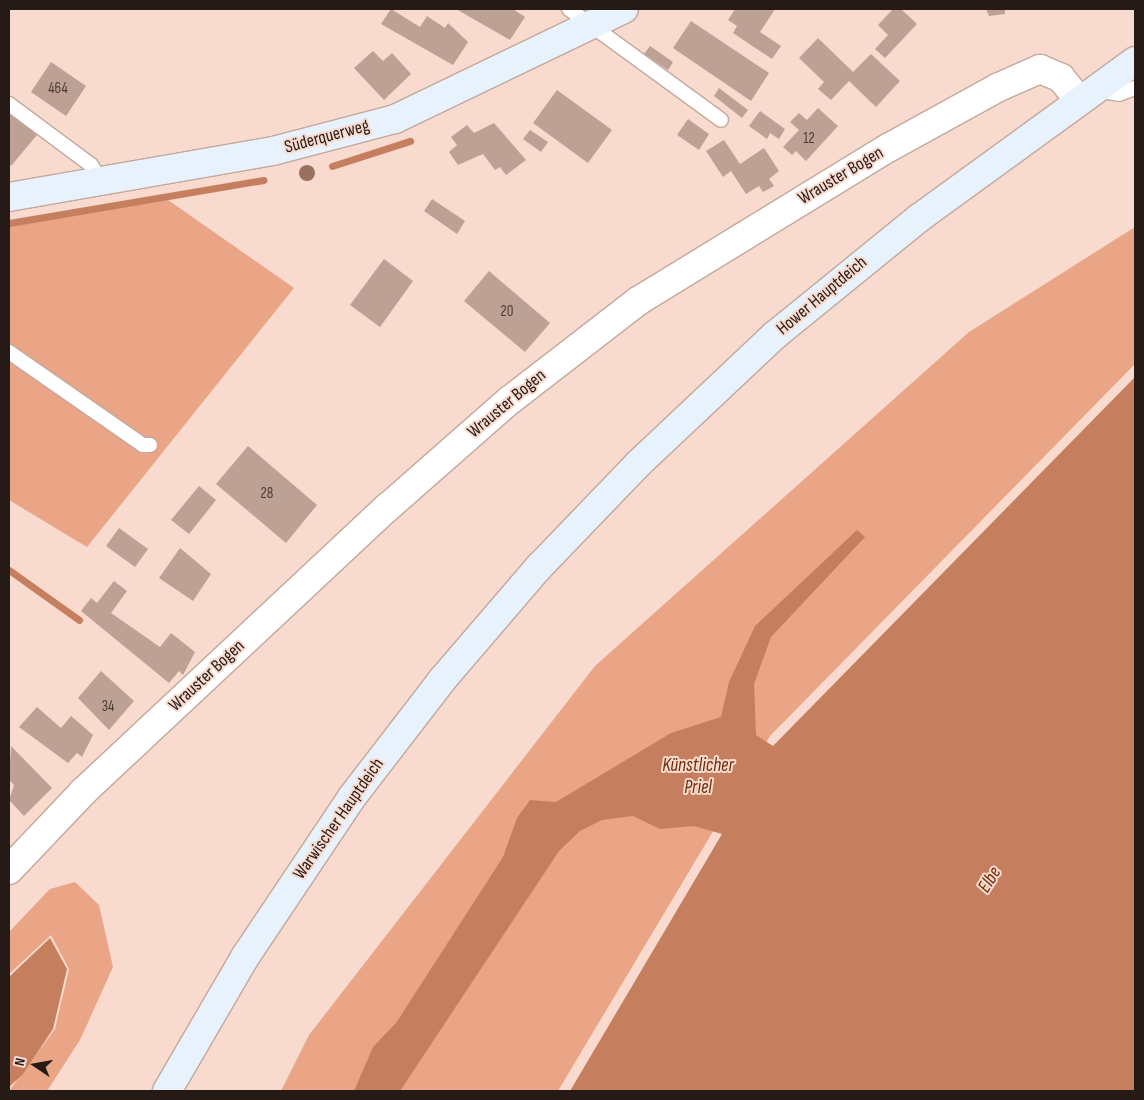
<!DOCTYPE html>
<meta charset="utf-8">
<style>
body{margin:0}
#map{position:relative;width:1144px;height:1100px;overflow:hidden;background:#f8dace;font-family:"Sofia Sans Condensed",sans-serif}
div>[style]{position:absolute}
[style*='--x']{left:calc(var(--x)*1px);top:calc(var(--y)*1px);width:calc(var(--w)*1px);rotate:calc(var(--a)*1deg)}
.green>*{inset:0;background:#e9a586}
.water>*{inset:0;background:#c57f5e}
.stream>*{height:7px;margin:-3.5px;padding:0 3.5px;transform-origin:3.5px;border-radius:3.5px;background:#c57f5e}
.building>*{inset:0;background:#bda195}
.roads{filter:drop-shadow(1px 0 #c3a89b) drop-shadow(-1px 0 #c3a89b) drop-shadow(0 1px #c3a89b) drop-shadow(0 -1px #c3a89b)}
.lane>*{height:14px;margin:-7px;padding:0 7px;transform-origin:7px;border-radius:7px;background:#fff}
.street>*{height:28px;margin:-14px;padding:0 14px;transform-origin:14px;border-radius:14px;background:#fff}
.secondary>*{height:28px;margin:-14px;padding:0 14px;transform-origin:14px;border-radius:14px;background:#e8f2fc}
.trees>*{width:16px;height:16px;margin:-8px;border-radius:50%;background:#98725e}
span{translate:-50% -50%;white-space:nowrap;text-align:center;line-height:1.15;-webkit-text-stroke:4px #f8dace;paint-order:stroke}
.number-label{font-size:15px;color:#4b3c36}
.number-label span{-webkit-text-stroke-width:0}
.street-label{font-size:18px;color:#251a16}
.water-label{font-size:19px;color:#6d2c06;font-style:italic}
.frame{position:absolute;inset:0;border:10px solid #251a16;pointer-events:none}
.north{position:absolute;left:10px;top:1040px;width:50px;height:50px;-webkit-text-stroke:4px #f8dace;paint-order:stroke;rotate:282deg;font-size:14px;font-weight:700;line-height:20px;text-align:center;color:#251a16}
.north::after{content:'';display:block;margin:auto;width:18px;height:22px;background:#251a16;clip-path:polygon(50% 0,100% 100%,50% 72%,0 100%)}
</style>
<div id="map">
<div class="green">
<i style="clip-path:polygon(168px 200px,294px 288px,87px 547px,9px 500px,9px 226px)"></i>
<i style="clip-path:polygon(1135px 227px,1135px 364px,770px 736px,558px 1091px,281px 1091px,309px 1035px,595px 666px,969px 332px)"></i>
<i style="clip-path:polygon(75px 882px,99px 905px,113px 967px,80px 1040px,47px 1091px,9px 1091px,55px 1029px,69px 969px,51px 935px,9px 974px,9px 932px,50px 889px)"></i>
</div>
<div class="water">
<i style="clip-path:polygon(1135px 377px,1135px 1091px,570px 1091px,722px 834px,694px 826px,660px 829px,633px 816px,602px 820px,580px 831px,559px 851px,400px 1091px,354px 1091px,373px 1047px,396px 1023px,503px 857px,517px 818px,530px 800px,556px 802px,671px 733px,721px 717px,729px 682px,755px 626px,857px 530px,865px 537px,771px 637px,754px 684px,756px 735px,773px 746px)"></i>
<i style="clip-path:polygon(50px 938px,67px 969px,53px 1029px,23px 1074px,9px 1087px,9px 977px)"></i>
</div>
<div class="stream">
<i style="--x:332;--y:166;--w:82;--a:-17.8"></i>
<i style="--x:9;--y:223;--w:258;--a:-9.6"></i>
<i style="--x:9;--y:570;--w:86;--a:35.5"></i>
</div>
<div class="building">
<i style="clip-path:polygon(391px 9px,420px 27px,427px 16px,445px 28px,448px 23px,468px 42px,453px 65px,381px 24px)"></i>
<i style="clip-path:polygon(456px 9px,513px 9px,525px 17px,510px 40px)"></i>
<i style="clip-path:polygon(735px 9px,775px 9px,760px 32px,781px 46px,772px 59px,733px 33px,737px 26px,728px 20px)"></i>
<i style="clip-path:polygon(893px 9px,901px 9px,917px 24px,885px 58px,875px 49px,888px 35px,878px 25px)"></i>
<i style="clip-path:polygon(986px 9px,1005px 9px,1005px 14px,989px 16px)"></i>
<i style="clip-path:polygon(691px 21px,769px 73px,751px 101px,673px 48px)"></i>
<i style="clip-path:polygon(818px 38px,853px 72px,871px 54px,900px 81px,876px 107px,849px 81px,831px 100px,818px 89px,824px 82px,799px 58px)"></i>
<i style="clip-path:polygon(650px 46px,673px 62px,668px 70px,644px 54px)"></i>
<i style="clip-path:polygon(373px 51px,383px 61px,392px 53px,411px 74px,384px 100px,354px 68px)"></i>
<i style="clip-path:polygon(51px 62px,86px 86px,66px 116px,31px 92px)"></i>
<i style="clip-path:polygon(719px 88px,748px 110px,742px 118px,714px 96px)"></i>
<i style="clip-path:polygon(557px 90px,612px 130px,588px 163px,533px 123px)"></i>
<i style="clip-path:polygon(818px 108px,838px 126px,806px 161px,796px 151px,792px 155px,783px 147px,799px 130px,790px 122px,799px 113px,807px 120px)"></i>
<i style="clip-path:polygon(9px 110px,37px 135px,11px 166px,9px 164px)"></i>
<i style="clip-path:polygon(760px 111px,785px 129px,779px 139px,770px 133px,767px 139px,749px 126px)"></i>
<i style="clip-path:polygon(688px 119px,709px 134px,699px 150px,677px 135px)"></i>
<i style="clip-path:polygon(494px 123px,526px 160px,506px 175px,500px 167px,495px 170px,483px 154px,458px 165px,449px 152px,457px 145px,451px 137px,467px 125px,474px 133px)"></i>
<i style="clip-path:polygon(530px 130px,548px 142px,541px 152px,523px 139px)"></i>
<i style="clip-path:polygon(724px 140px,740px 164px,764px 148px,779px 171px,769px 179px,774px 186px,763px 192px,759px 186px,746px 194px,731px 171px,723px 177px,706px 151px)"></i>
<i style="clip-path:polygon(432px 199px,465px 221px,457px 234px,424px 211px)"></i>
<i style="clip-path:polygon(384px 259px,413px 281px,380px 327px,350px 305px)"></i>
<i style="clip-path:polygon(489px 271px,550px 323px,525px 352px,464px 301px)"></i>
<i style="clip-path:polygon(248px 446px,317px 505px,286px 543px,216px 484px)"></i>
<i style="clip-path:polygon(199px 486px,216px 500px,189px 534px,171px 520px)"></i>
<i style="clip-path:polygon(119px 528px,148px 549px,135px 567px,106px 546px)"></i>
<i style="clip-path:polygon(180px 548px,211px 574px,193px 601px,159px 578px)"></i>
<i style="clip-path:polygon(114px 581px,127px 591px,111px 613px,160px 647px,171px 633px,195px 652px,183px 675px,179px 671px,169px 683px,81px 611px,91px 598px,97px 603px)"></i>
<i style="clip-path:polygon(101px 671px,134px 701px,109px 730px,78px 698px)"></i>
<i style="clip-path:polygon(37px 707px,61px 728px,71px 716px,93px 735px,82px 757px,77px 753px,68px 763px,19px 727px)"></i>
<i style="clip-path:polygon(11px 746px,52px 788px,24px 816px,9px 800px,14px 785px,9px 780px)"></i>
</div>
<div class="roads">
<div class="lane">
<i style="--x:569;--y:9;--w:188;--a:36.1"></i>
<i style="--x:1097;--y:90;--w:22;--a:10"></i>
<i style="--x:1119;--y:94;--w:17;--a:-21"></i>
<i style="--x:9;--y:104;--w:102;--a:36.6"></i>
<i style="--x:91;--y:165;--w:19;--a:58"></i>
<i style="--x:9;--y:352;--w:163;--a:34.8"></i>
<i style="--x:143;--y:445;--w:7;--a:0"></i>
</div>
<div class="street">
<i style="--x:9;--y:870;--w:108;--a:-46.5"></i>
<i style="--x:83;--y:792;--w:417;--a:-43.1"></i>
<i style="--x:388;--y:507;--w:162;--a:-41.3"></i>
<i style="--x:510;--y:400;--w:162;--a:-37.7"></i>
<i style="--x:638;--y:301;--w:293;--a:-31.5"></i>
<i style="--x:888;--y:148;--w:127;--a:-28.8"></i>
<i style="--x:999;--y:87;--w:45;--a:-23.7"></i>
<i style="--x:1040;--y:69;--w:23;--a:23"></i>
<i style="--x:1061;--y:78;--w:28;--a:51"></i>
</div>
<div class="secondary">
<i style="--x:9;--y:197;--w:268;--a:-9.9"></i>
<i style="--x:273;--y:151;--w:126;--a:-14.7"></i>
<i style="--x:395;--y:119;--w:254;--a:-25.7"></i>
<i style="--x:167;--y:1091;--w:155;--a:-59.8"></i>
<i style="--x:245;--y:957;--w:192;--a:-56.2"></i>
<i style="--x:352;--y:797;--w:148;--a:-52.4"></i>
<i style="--x:442;--y:680;--w:149;--a:-49.4"></i>
<i style="--x:539;--y:567;--w:143;--a:-46.1"></i>
<i style="--x:638;--y:464;--w:188;--a:-43.3"></i>
<i style="--x:775;--y:335;--w:186;--a:-39.1"></i>
<i style="--x:919;--y:218;--w:267;--a:-36"></i>
</div>
</div>
<div class="trees">
<i style="left:307px;top:173px"></i>
</div>
<div class="number-label">
<span style="left:58px;top:89px">464</span>
<span style="left:809px;top:139px">12</span>
<span style="left:507px;top:312px">20</span>
<span style="left:267px;top:494px">28</span>
<span style="left:108px;top:707px">34</span>
</div>
<div class="street-label">
<span style="left:327px;top:137px;rotate:-15deg">Süderquerweg</span>
<span style="left:841px;top:176px;rotate:-31deg">Wrauster Bogen</span>
<span style="left:822px;top:296px;rotate:-40deg">Hower Hauptdeich</span>
<span style="left:507px;top:404px;rotate:-40deg">Wrauster Bogen</span>
<span style="left:207px;top:676px;rotate:-43deg">Wrauster Bogen</span>
<span style="left:339px;top:819px;rotate:-55deg">Warwischer Hauptdeich</span>
</div>
<div class="water-label">
<span style="left:698px;top:777px">Künstlicher<br>Priel</span>
<span style="left:990px;top:880px;rotate:-58deg">Elbe</span>
</div>
<div class="frame"></div>
<div class="north">N</div>
</div>
